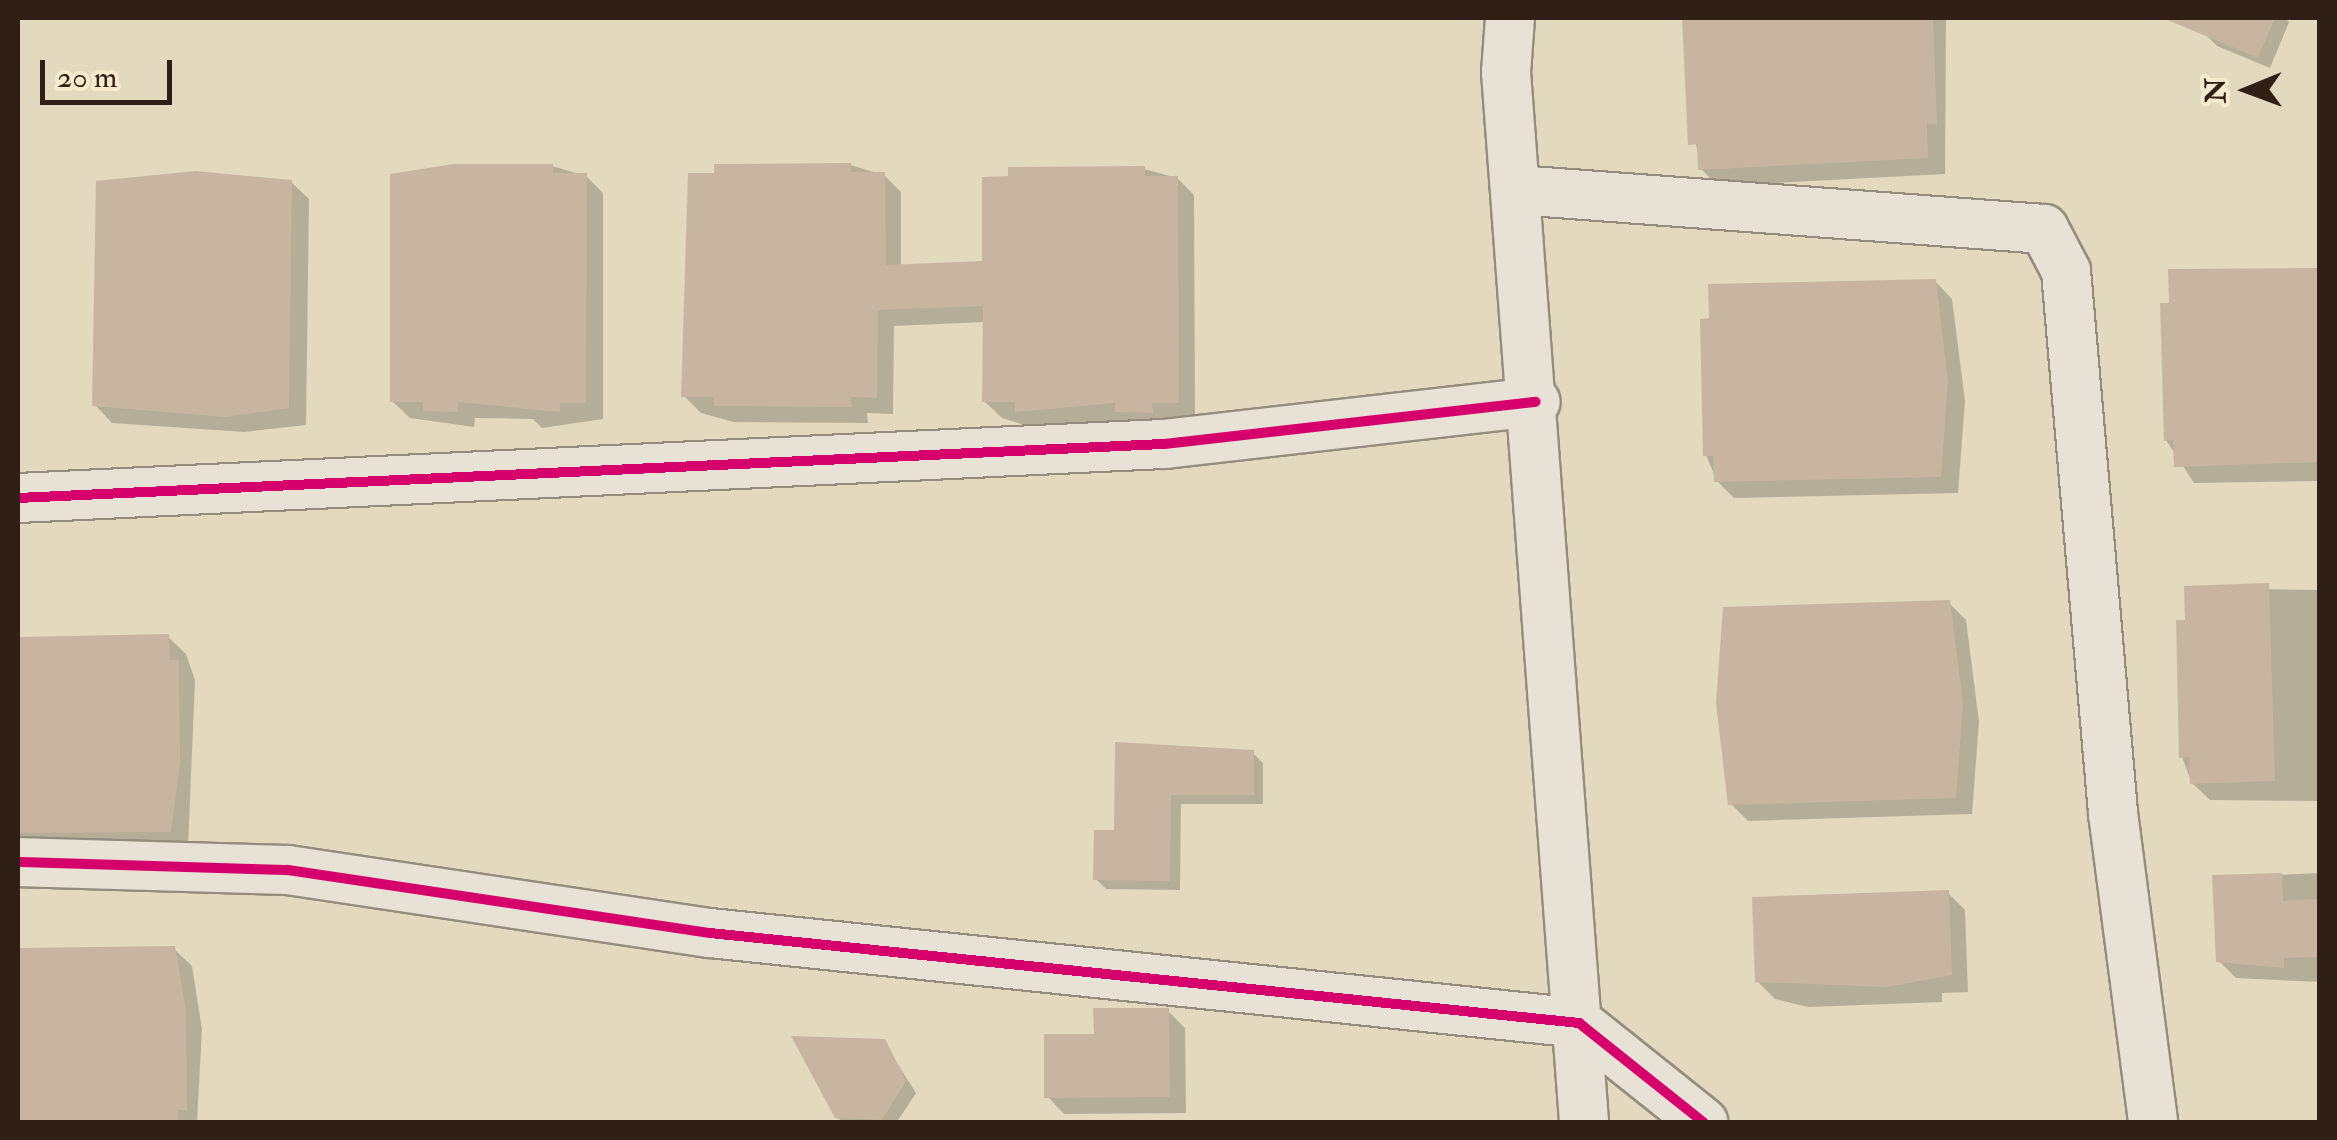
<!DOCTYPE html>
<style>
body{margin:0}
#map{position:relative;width:2337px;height:1140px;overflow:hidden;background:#e2d9bf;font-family:"IM FELL Double Pica",serif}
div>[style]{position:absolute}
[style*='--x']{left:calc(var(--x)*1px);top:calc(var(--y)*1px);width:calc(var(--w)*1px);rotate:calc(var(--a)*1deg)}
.shadow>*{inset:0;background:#0003}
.building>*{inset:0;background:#c7b5a2}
.roads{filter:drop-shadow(2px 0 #948d7e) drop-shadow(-2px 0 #948d7e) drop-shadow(0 2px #948d7e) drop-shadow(0 -2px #948d7e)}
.street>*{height:48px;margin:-24px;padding:0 24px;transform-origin:24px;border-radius:24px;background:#e7e2d5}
.cycleway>*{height:10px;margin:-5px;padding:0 5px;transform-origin:5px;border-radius:5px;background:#d6006c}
span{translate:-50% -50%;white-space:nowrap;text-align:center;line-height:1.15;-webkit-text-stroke:9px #f5eacc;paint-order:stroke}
.frame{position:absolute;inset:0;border:20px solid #301f15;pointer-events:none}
.north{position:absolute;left:2197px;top:40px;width:100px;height:100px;-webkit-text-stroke:8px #f5eacc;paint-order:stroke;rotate:269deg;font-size:28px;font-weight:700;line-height:40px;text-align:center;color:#301f15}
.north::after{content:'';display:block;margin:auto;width:35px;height:45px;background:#301f15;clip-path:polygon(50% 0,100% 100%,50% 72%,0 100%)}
.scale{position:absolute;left:40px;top:60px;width:132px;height:45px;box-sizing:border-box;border:5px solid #301f15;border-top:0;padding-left:12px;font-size:30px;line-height:35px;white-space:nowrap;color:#301f15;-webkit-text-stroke:8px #f5eacc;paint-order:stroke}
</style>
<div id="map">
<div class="shadow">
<i style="clip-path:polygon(1690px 18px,1946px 18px,1945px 174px,1718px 186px,1701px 169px,1688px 106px)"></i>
<i style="clip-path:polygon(2212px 18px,2285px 18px,2289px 22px,2270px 68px,2217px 46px,2205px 34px)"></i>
<i style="clip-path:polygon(850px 165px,884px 175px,901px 192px,901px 267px,985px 263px,1144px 169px,1177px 178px,1194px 195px,1195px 419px,1168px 419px,1169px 429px,1126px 420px,1034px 428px,1002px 418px,984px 401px,985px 322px,894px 326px,893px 414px,867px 413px,868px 423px,734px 422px,701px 413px,684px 396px)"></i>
<i style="clip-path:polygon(552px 166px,586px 176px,603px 193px,603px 419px,542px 428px,533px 419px,475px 418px,474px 427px,410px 418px,392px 401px)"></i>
<i style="clip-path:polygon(291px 182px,309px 199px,306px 425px,244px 432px,112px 423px,95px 405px)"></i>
<i style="clip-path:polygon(2320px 270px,2320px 481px,2194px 483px,2166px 440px)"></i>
<i style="clip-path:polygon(1935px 281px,1952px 299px,1965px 401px,1958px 493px,1734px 498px,1717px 481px,1706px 455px)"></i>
<i style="clip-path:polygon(2186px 588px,2320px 590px,2320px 801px,2210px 800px,2192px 783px,2182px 757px)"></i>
<i style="clip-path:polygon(1949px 603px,1966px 620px,1979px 722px,1972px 814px,1748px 821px,1731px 804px)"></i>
<i style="clip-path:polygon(18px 637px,168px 637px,186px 654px,195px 680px,188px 848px,18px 849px)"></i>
<i style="clip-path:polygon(1117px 744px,1253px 753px,1263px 763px,1263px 804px,1181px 804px,1180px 890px,1106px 889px,1096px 879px,1116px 832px)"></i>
<i style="clip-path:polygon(2320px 873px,2320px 982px,2236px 978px,2218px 960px,2215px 878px)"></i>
<i style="clip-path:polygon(1948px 893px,1965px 910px,1968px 992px,1942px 993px,1942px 1002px,1808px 1007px,1775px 999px,1757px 981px)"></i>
<i style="clip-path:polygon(18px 949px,174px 949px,192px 966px,202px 1029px,197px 1122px,18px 1122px)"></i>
<i style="clip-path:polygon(1168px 1011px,1185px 1028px,1186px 1113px,1064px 1114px,1047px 1096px,1096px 1036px)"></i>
<i style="clip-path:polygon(883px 1041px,916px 1093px,897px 1122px,843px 1122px,837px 1117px)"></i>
</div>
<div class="building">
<i style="clip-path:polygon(1682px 18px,1933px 18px,1937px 124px,1927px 124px,1928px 158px,1698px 170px,1697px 144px,1688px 145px)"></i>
<i style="clip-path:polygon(2163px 18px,2275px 18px,2258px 58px)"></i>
<i style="clip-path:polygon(851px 163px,851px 172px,885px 172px,886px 265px,982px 261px,982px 177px,1008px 176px,1008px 167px,1145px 166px,1145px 176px,1178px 176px,1179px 403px,1152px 403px,1153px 413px,1115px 412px,1115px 403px,1015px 412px,1015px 402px,982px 402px,983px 306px,878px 310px,877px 398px,851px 397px,852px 407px,714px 406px,714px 397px,681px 397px,688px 173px,714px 173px,714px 164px)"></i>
<i style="clip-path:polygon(454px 164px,553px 164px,553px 173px,587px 173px,586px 403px,560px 403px,560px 412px,458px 402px,458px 412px,423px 411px,423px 402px,390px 402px,390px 174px)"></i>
<i style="clip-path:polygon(195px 171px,292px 180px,289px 408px,225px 417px,92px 406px,96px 181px)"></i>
<i style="clip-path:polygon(2320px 268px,2320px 462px,2174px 467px,2173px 440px,2164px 441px,2160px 303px,2169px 303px,2168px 269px)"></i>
<i style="clip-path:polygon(1936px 279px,1948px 382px,1941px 477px,1714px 482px,1713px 456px,1703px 456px,1700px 319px,1709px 318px,1708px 284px)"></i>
<i style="clip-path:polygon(2269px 583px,2275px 781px,2190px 784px,2189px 757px,2179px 758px,2176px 620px,2185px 620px,2184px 586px)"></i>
<i style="clip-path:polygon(1950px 600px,1963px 703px,1956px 798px,1728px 805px,1716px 703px,1723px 607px)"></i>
<i style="clip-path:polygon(169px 634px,170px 660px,179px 660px,180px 763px,171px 832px,18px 833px,18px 637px)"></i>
<i style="clip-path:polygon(1115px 742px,1254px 750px,1254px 795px,1171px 795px,1170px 881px,1093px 880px,1094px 830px,1114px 830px)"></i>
<i style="clip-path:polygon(2282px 873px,2283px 901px,2320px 899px,2320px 957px,2284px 958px,2284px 968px,2216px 962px,2212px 875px)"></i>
<i style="clip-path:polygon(1949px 890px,1952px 975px,1888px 987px,1755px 982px,1752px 897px)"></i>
<i style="clip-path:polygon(175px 946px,186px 1010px,187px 1110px,178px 1110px,178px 1122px,18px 1122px,18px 948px)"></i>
<i style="clip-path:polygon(1093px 1008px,1169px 1008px,1170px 1097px,1044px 1098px,1044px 1034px,1094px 1034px)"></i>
<i style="clip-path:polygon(791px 1036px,885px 1039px,906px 1081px,882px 1120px,835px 1118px)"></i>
</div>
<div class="roads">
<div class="street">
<i style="--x:1510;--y:18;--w:54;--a:94.2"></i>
<i style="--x:1506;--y:72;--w:1053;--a:85.75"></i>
<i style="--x:1517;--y:190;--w:528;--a:4.23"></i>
<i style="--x:2044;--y:229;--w:47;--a:62.4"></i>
<i style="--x:2066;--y:271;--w:544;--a:85.04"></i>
<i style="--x:2113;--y:813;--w:312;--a:82.6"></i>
<i style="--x:18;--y:498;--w:1148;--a:-2.7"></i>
<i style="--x:1165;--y:444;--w:373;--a:-6.5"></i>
<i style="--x:18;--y:862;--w:270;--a:1.7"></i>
<i style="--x:288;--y:870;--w:427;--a:8.5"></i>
<i style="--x:710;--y:933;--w:874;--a:5.91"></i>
<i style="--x:1579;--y:1023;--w:159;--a:38.6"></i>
</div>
</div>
<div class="cycleway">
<i style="--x:18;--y:498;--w:1148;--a:-2.7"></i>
<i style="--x:1165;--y:444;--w:373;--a:-6.5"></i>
<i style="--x:18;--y:862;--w:270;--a:1.7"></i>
<i style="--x:288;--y:870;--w:427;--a:8.5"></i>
<i style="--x:710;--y:933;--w:874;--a:5.91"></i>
<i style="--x:1579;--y:1023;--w:159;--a:38.6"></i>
</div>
<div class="frame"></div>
<div class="north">N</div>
<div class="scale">20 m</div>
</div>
